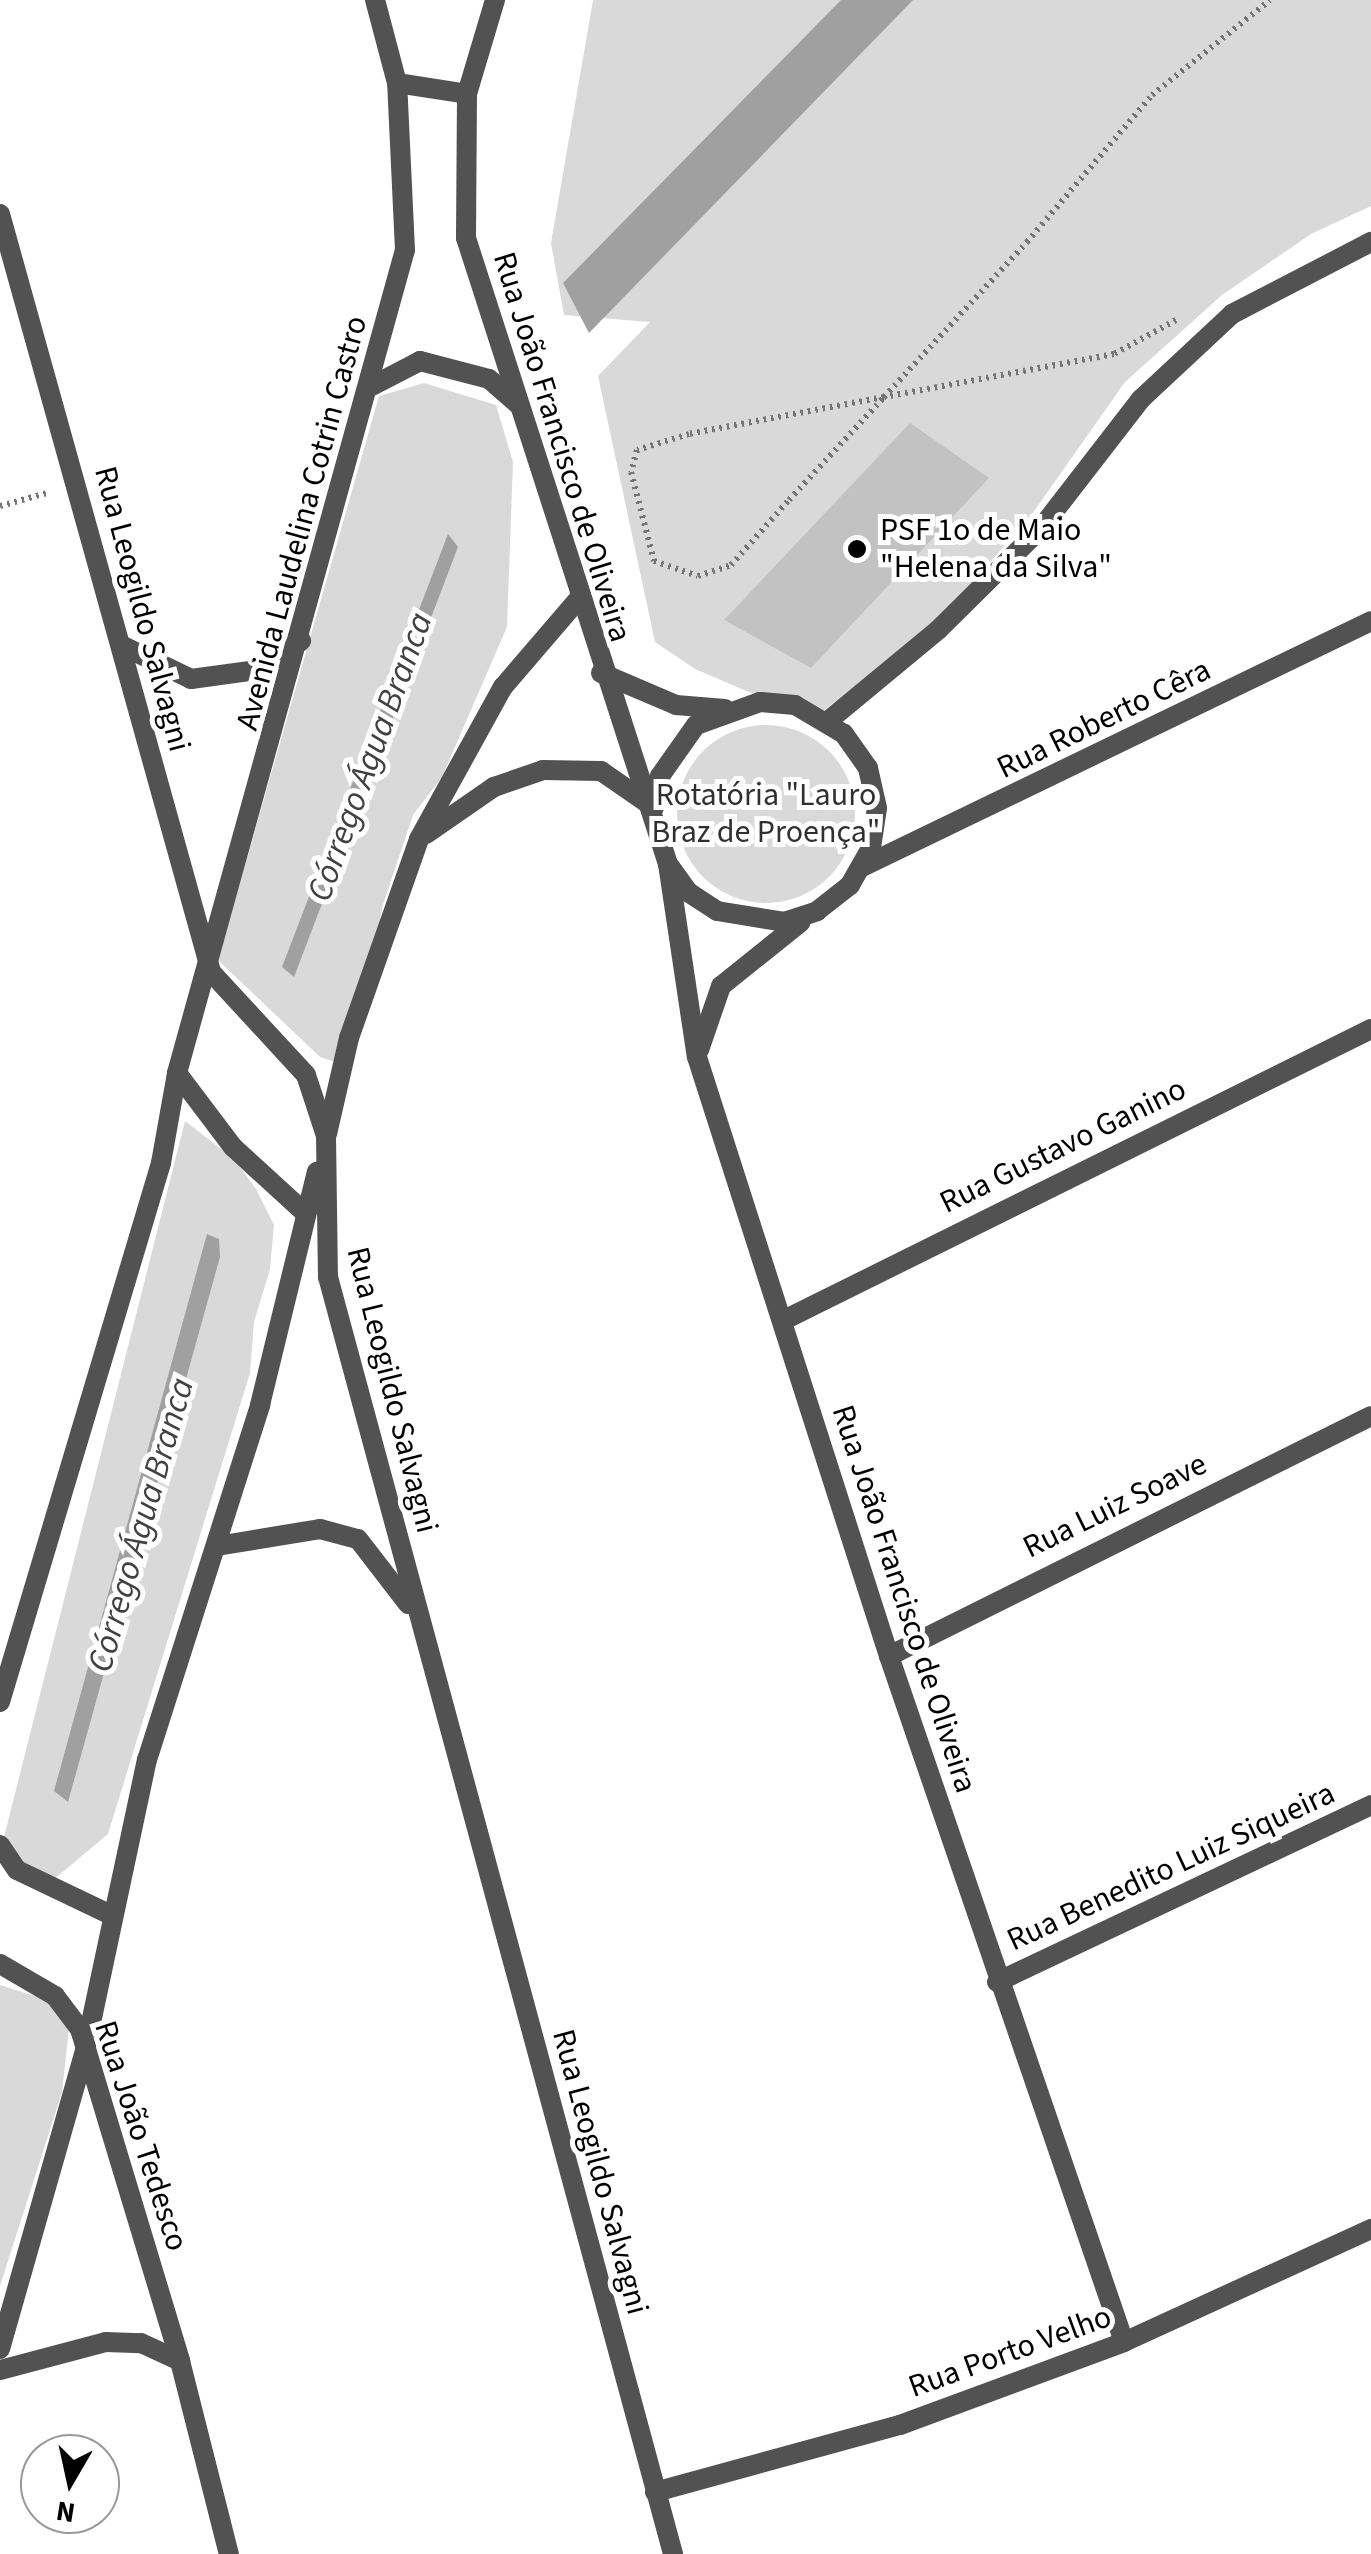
<!DOCTYPE html>
<meta charset="utf-8">
<style>
body{margin:0}
#map{position:relative;width:1371px;height:2554px;overflow:hidden;background:#fff;font-family:"Source Sans 3",sans-serif}
div>[style]{position:absolute}
[style*='--x']{left:calc(var(--x)*1px);top:calc(var(--y)*1px);width:calc(var(--w)*1px);rotate:calc(var(--a)*1deg)}
.green>*{inset:0;background:#d9d9d9}
.round{border-radius:50%}
.water>*{inset:0;background:#a0a0a0}
.building>*{inset:0;background:#c2c2c2}
.path>*{height:6px;margin-top:-3px;transform-origin:0;background:repeating-linear-gradient(90deg,#747474 0 2.5px,transparent 0 7.5px)}
.street>*{height:20px;margin:-10px;padding:0 10px;transform-origin:10px;border-radius:10px;background:#525252}
.dots>*{width:28px;height:28px;translate:-50% -50%;box-sizing:border-box;border:5px solid #fff;border-radius:50%}
span{translate:-50% -50%;white-space:nowrap;text-align:center;line-height:1.15;-webkit-text-stroke:10px #fff;paint-order:stroke}
.street-label{font-size:32px;color:#000}
.poi-label{font-size:32px;color:#000}
.left{translate:0 -50%;text-align:left}
.park-label{font-size:32px;color:#303030}
.water-label{font-size:35px;color:#414141;font-style:italic}
.north{position:absolute;left:20px;top:2434px;width:100px;height:100px;box-sizing:border-box;background:#fff;border:2px solid #999;border-radius:50%;rotate:189deg;font-size:28px;font-weight:700;line-height:40px;text-align:center;color:#000}
.north::after{content:'';display:block;margin:auto;width:35px;height:45px;background:#000;clip-path:polygon(50% 0,100% 100%,50% 72%,0 100%)}
</style>
<div id="map">
<div class="green">
<i style="clip-path:polygon(593px 0,1371px 0,1371px 206px,1311px 234px,1222px 295px,1125px 382px,1032px 514px,932px 629px,812px 719px,695px 669px,655px 642px,598px 376px,650px 322px,564px 315px,551px 243px)"></i>
<i style="clip-path:polygon(424px 383px,496px 405px,513px 462px,507px 627px,442px 777px,413px 815px,382px 908px,364px 1018px,347px 1066px,320px 1057px,218px 960px,379px 396px)"></i>
<i class="round" style="left:677px;top:725px;width:178px;height:178px"></i>
<i style="clip-path:polygon(185px 1121px,234px 1159px,256px 1189px,274px 1225px,270px 1269px,254px 1322px,250px 1373px,108px 1834px,52px 1881px,18px 1866px,3px 1841px)"></i>
<i style="clip-path:polygon(0 1985px,54px 2002px,69px 2028px,62px 2092px,0 2286px)"></i>
</div>
<div class="water">
<i style="clip-path:polygon(841px 0,913px 0,589px 333px,563px 283px)"></i>
<i style="clip-path:polygon(448px 534px,458px 547px,294px 977px,282px 967px)"></i>
<i style="clip-path:polygon(207px 1234px,219px 1239px,220px 1257px,68px 1802px,54px 1791px)"></i>
</div>
<div class="building">
<i style="clip-path:polygon(910px 423px,989px 478px,811px 668px,724px 620px)"></i>
</div>
<div class="path">
<i style="--x:1176;--y:320;--w:71;--a:151.3"></i>
<i style="--x:1114;--y:354;--w:234;--a:169.4"></i>
<i style="--x:884;--y:397;--w:198;--a:169.3"></i>
<i style="--x:689;--y:434;--w:54;--a:162.9"></i>
<i style="--x:637;--y:450;--w:23;--a:105"></i>
<i style="--x:631;--y:472;--w:92;--a:75.5"></i>
<i style="--x:654;--y:561;--w:46;--a:18.8"></i>
<i style="--x:698;--y:576;--w:35;--a:-18"></i>
<i style="--x:731;--y:565;--w:87;--a:-48.3"></i>
<i style="--x:789;--y:500;--w:140;--a:-47.3"></i>
<i style="--x:884;--y:397;--w:211;--a:-47.3"></i>
<i style="--x:1027;--y:242;--w:193;--a:-49.6"></i>
<i style="--x:1152;--y:95;--w:151;--a:-38.8"></i>
<i style="--x:0;--y:506;--w:49;--a:-15.5"></i>
</div>
<div class="street">
<i style="--x:495;--y:0;--w:98;--a:106.6"></i>
<i style="--x:467;--y:94;--w:144;--a:90.4"></i>
<i style="--x:466;--y:238;--w:658;--a:72.12"></i>
<i style="--x:668;--y:864;--w:34;--a:54"></i>
<i style="--x:688;--y:892;--w:35;--a:33"></i>
<i style="--x:717;--y:911;--w:68;--a:9.3"></i>
<i style="--x:784;--y:922;--w:35;--a:-18"></i>
<i style="--x:817;--y:911;--w:42;--a:-38.2"></i>
<i style="--x:850;--y:885;--w:43;--a:-60.4"></i>
<i style="--x:871;--y:848;--w:40;--a:-81.5"></i>
<i style="--x:877;--y:808;--w:41;--a:-102.7"></i>
<i style="--x:868;--y:768;--w:42;--a:-125.2"></i>
<i style="--x:844;--y:734;--w:57;--a:-149.4"></i>
<i style="--x:795;--y:705;--w:35;--a:-175"></i>
<i style="--x:760;--y:702;--w:68;--a:160.2"></i>
<i style="--x:696;--y:725;--w:62;--a:125.2"></i>
<i style="--x:660;--y:776;--w:33;--a:101"></i>
<i style="--x:397;--y:83;--w:71;--a:8.9"></i>
<i style="--x:0;--y:214;--w:787;--a:74.44"></i>
<i style="--x:211;--y:972;--w:140;--a:47.3"></i>
<i style="--x:306;--y:1075;--w:64;--a:71.8"></i>
<i style="--x:326;--y:1136;--w:141;--a:89.2"></i>
<i style="--x:328;--y:1277;--w:1323;--a:74.88"></i>
<i style="--x:372;--y:386;--w:54;--a:-27.5"></i>
<i style="--x:420;--y:361;--w:71;--a:14.6"></i>
<i style="--x:489;--y:379;--w:41;--a:41.1"></i>
<i style="--x:121;--y:645;--w:78;--a:25.9"></i>
<i style="--x:191;--y:679;--w:68;--a:-7.7"></i>
<i style="--x:258;--y:670;--w:52;--a:-34"></i>
<i style="--x:601;--y:673;--w:82;--a:23.1"></i>
<i style="--x:676;--y:705;--w:49;--a:4.7"></i>
<i style="--x:828;--y:721;--w:143;--a:-39.6"></i>
<i style="--x:938;--y:630;--w:146;--a:-44.7"></i>
<i style="--x:1042;--y:527;--w:162;--a:-52.3"></i>
<i style="--x:1141;--y:399;--w:125;--a:-43"></i>
<i style="--x:1232;--y:314;--w:157;--a:-27.4"></i>
<i style="--x:426;--y:834;--w:83;--a:-34.7"></i>
<i style="--x:494;--y:787;--w:52;--a:-19.1"></i>
<i style="--x:543;--y:770;--w:58;--a:1"></i>
<i style="--x:601;--y:771;--w:63;--a:34.7"></i>
<i style="--x:668;--y:864;--w:195;--a:81.5"></i>
<i style="--x:697;--y:1057;--w:629;--a:72.23"></i>
<i style="--x:889;--y:1656;--w:725;--a:71.09"></i>
<i style="--x:862;--y:867;--w:565;--a:-25.79"></i>
<i style="--x:699;--y:1050;--w:68;--a:-71"></i>
<i style="--x:721;--y:986;--w:102;--a:-38.7"></i>
<i style="--x:177;--y:1073;--w:93;--a:52.9"></i>
<i style="--x:233;--y:1147;--w:98;--a:42.5"></i>
<i style="--x:327;--y:1134;--w:98;--a:-77.1"></i>
<i style="--x:349;--y:1038;--w:211;--a:-70.6"></i>
<i style="--x:419;--y:839;--w:174;--a:-61.1"></i>
<i style="--x:503;--y:687;--w:120;--a:-49.4"></i>
<i style="--x:784;--y:1320;--w:655;--a:-26.37"></i>
<i style="--x:217;--y:1546;--w:104;--a:-9.4"></i>
<i style="--x:320;--y:1529;--w:39;--a:15"></i>
<i style="--x:358;--y:1539;--w:82;--a:52.4"></i>
<i style="--x:889;--y:1656;--w:538;--a:-26.47"></i>
<i style="--x:0;--y:1702;--w:563;--a:-73.37"></i>
<i style="--x:161;--y:1163;--w:91;--a:-79.9"></i>
<i style="--x:177;--y:1073;--w:854;--a:-74.52"></i>
<i style="--x:405;--y:250;--w:167;--a:-92.7"></i>
<i style="--x:397;--y:83;--w:86;--a:-104.8"></i>
<i style="--x:0;--y:1845;--w:30;--a:56"></i>
<i style="--x:17;--y:1870;--w:102;--a:25.6"></i>
<i style="--x:0;--y:1964;--w:64;--a:30.2"></i>
<i style="--x:55;--y:1996;--w:41;--a:52.9"></i>
<i style="--x:80;--y:2029;--w:347;--a:73.2"></i>
<i style="--x:180;--y:2361;--w:199;--a:75.8"></i>
<i style="--x:997;--y:1982;--w:414;--a:-25.3"></i>
<i style="--x:0;--y:2349;--w:310;--a:-74.1"></i>
<i style="--x:85;--y:2051;--w:298;--a:-78"></i>
<i style="--x:147;--y:1760;--w:373;--a:-72.3"></i>
<i style="--x:260;--y:1405;--w:240;--a:-76.3"></i>
<i style="--x:0;--y:2370;--w:110;--a:-14.8"></i>
<i style="--x:106;--y:2342;--w:35;--a:2"></i>
<i style="--x:141;--y:2343;--w:43;--a:24.8"></i>
<i style="--x:655;--y:2492;--w:254;--a:-15.3"></i>
<i style="--x:900;--y:2425;--w:239;--a:-20.3"></i>
<i style="--x:1124;--y:2342;--w:272;--a:-24.6"></i>
</div>
<div class="dots">
<i style="left:857px;top:549px;background:#000"></i>
</div>
<div class="street-label">
<span style="left:562px;top:447px;rotate:73deg">Rua João Francisco de Oliveira</span>
<span style="left:302px;top:523px;rotate:-75deg">Avenida Laudelina Cotrin Castro</span>
<span style="left:142px;top:609px;rotate:75deg">Rua Leogildo Salvagni</span>
<span style="left:1104px;top:719px;rotate:-26deg">Rua Roberto Cêra</span>
<span style="left:1063px;top:1146px;rotate:-26deg">Rua Gustavo Ganino</span>
<span style="left:392px;top:1390px;rotate:76deg">Rua Leogildo Salvagni</span>
<span style="left:1115px;top:1506px;rotate:-26deg">Rua Luiz Soave</span>
<span style="left:904px;top:1599px;rotate:72deg">Rua João Francisco de Oliveira</span>
<span style="left:1171px;top:1867px;rotate:-25deg">Rua Benedito Luiz Siqueira</span>
<span style="left:141px;top:2136px;rotate:72deg">Rua João Tedesco</span>
<span style="left:600px;top:2172px;rotate:75deg">Rua Leogildo Salvagni</span>
<span style="left:1010px;top:2352px;rotate:-20deg">Rua Porto Velho</span>
</div>
<div class="poi-label">
<span class="left" style="left:880px;top:549px">PSF 1o de Maio<br>"Helena da Silva"</span>
</div>
<div class="park-label">
<span style="left:766px;top:814px">Rotatória "Lauro<br>Braz de Proença"</span>
</div>
<div class="water-label">
<span style="left:370px;top:757px;rotate:-70deg">Córrego Água Branca</span>
<span style="left:141px;top:1525px;rotate:-74deg">Córrego Água Branca</span>
</div>
<div class="north">N</div>
</div>
